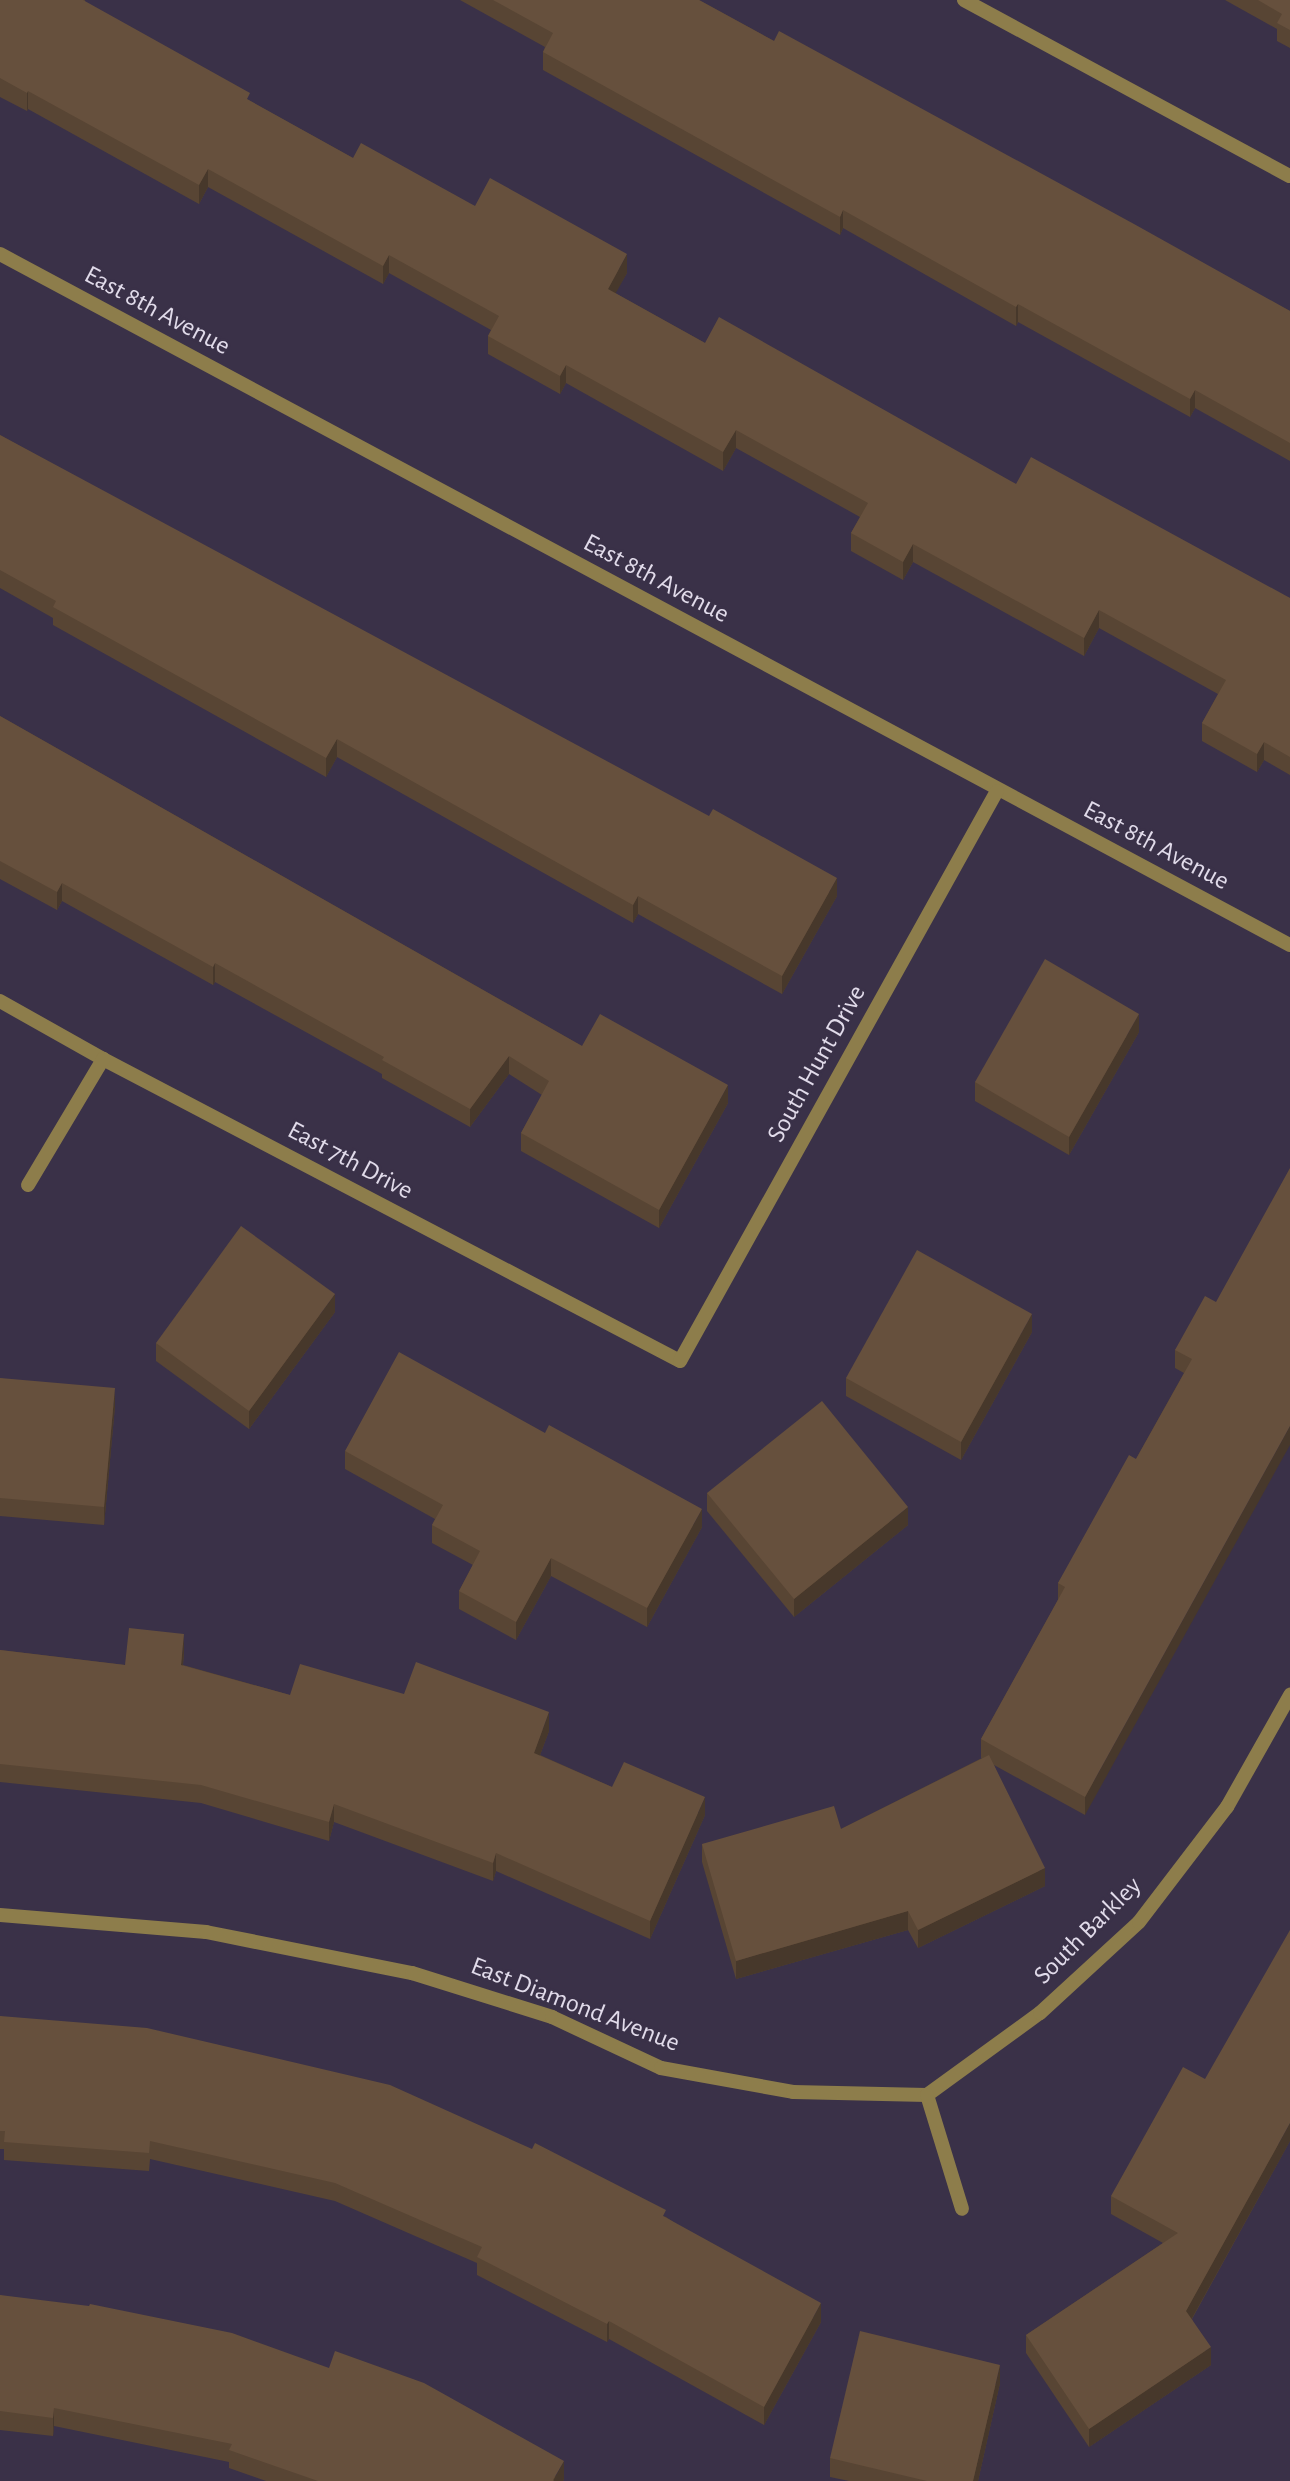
<!DOCTYPE html>
<style>
body{margin:0}
#map{position:relative;width:1290px;height:2481px;overflow:hidden;background:#3a3148;font-family:"Alegreya Sans",sans-serif}
div>[style]{position:absolute}
[style*='--x']{left:calc(var(--x)*1px);top:calc(var(--y)*1px);width:calc(var(--w)*1px);rotate:calc(var(--a)*1deg)}
.minor>*{height:14px;margin:-7px;padding:0 7px;transform-origin:7px;border-radius:7px;background:#8d7d4b}
.wall>*{inset:0;background:#584534}
.shaded-wall>*{inset:0;background:#47382b}
.building>*{inset:0;background:#66503d}
span{translate:-50% -50%;white-space:nowrap;text-align:center;line-height:1.15;-webkit-text-stroke:5px #3a3148;paint-order:stroke}
.street-label{font-size:26px;color:#e1dbea}
</style>
<div id="map">
<div class="minor">
<i style="--x:964;--y:0;--w:370;--a:28.4"></i>
<i style="--x:0;--y:254;--w:1463;--a:28.18"></i>
<i style="--x:0;--y:1001;--w:118;--a:29.4"></i>
<i style="--x:103;--y:1059;--w:651;--a:27.63"></i>
<i style="--x:680;--y:1361;--w:652;--a:-60.92"></i>
<i style="--x:28;--y:1185;--w:147;--a:-59.2"></i>
<i style="--x:0;--y:1915;--w:207;--a:4.7"></i>
<i style="--x:206;--y:1932;--w:210;--a:11.3"></i>
<i style="--x:412;--y:1973;--w:147;--a:17.4"></i>
<i style="--x:552;--y:2017;--w:120;--a:25.1"></i>
<i style="--x:661;--y:2068;--w:134;--a:10.3"></i>
<i style="--x:793;--y:2092;--w:134;--a:1.3"></i>
<i style="--x:927;--y:2095;--w:140;--a:-36"></i>
<i style="--x:1040;--y:2013;--w:134;--a:-42.6"></i>
<i style="--x:1139;--y:1922;--w:145;--a:-52.6"></i>
<i style="--x:1227;--y:1807;--w:129;--a:-60.6"></i>
<i style="--x:927;--y:2095;--w:119;--a:72.9"></i>
</div>
<div class="wall">
<i style="clip-path:polygon(0 0,85px 0,85px 2px,250px 101px,353px 158px,475px 206px,627px 273px,615px 293px,705px 343px,1016px 484px,1290px 598px,1290px 775px,1264px 760px,1257px 772px,1202px 741px,1202px 723px,1218px 694px,1099px 628px,1084px 656px,913px 562px,903px 580px,851px 551px,851px 533px,860px 517px,736px 448px,723px 471px,566px 383px,560px 394px,488px 354px,488px 336px,491px 330px,389px 273px,383px 284px,208px 187px,199px 204px,28px 109px,27px 111px,0 97px)"></i>
<i style="clip-path:polygon(460px 0,699px 0,774px 41px,1290px 311px,1290px 461px,1195px 408px,1190px 417px,1018px 322px,1016px 326px,843px 228px,840px 235px,543px 70px,543px 52px,545px 47px)"></i>
<i style="clip-path:polygon(1225px 0,1290px 0,1290px 48px,1277px 41px,1277px 29px)"></i>
<i style="clip-path:polygon(0 435px,837px 896px,782px 994px,638px 914px,633px 923px,337px 757px,326px 777px,53px 625px,53px 618px,0 588px)"></i>
<i style="clip-path:polygon(0 716px,582px 1046px,728px 1103px,659px 1228px,521px 1151px,521px 1133px,542px 1095px,509px 1074px,470px 1127px,382px 1078px,382px 1074px,215px 982px,213px 985px,62px 901px,57px 910px,0 879px)"></i>
<i style="clip-path:polygon(1139px 1032px,1069px 1155px,975px 1101px,975px 1082px)"></i>
<i style="clip-path:polygon(1216px 1302px,1085px 1815px,994px 1765px,1045px 1886px,918px 1948px,908px 1930px,736px 1979px,702px 1862px,702px 1844px,841px 1829px,982px 1758px,981px 1758px,981px 1739px,1058px 1600px,1058px 1583px,1136px 1459px,1184px 1373px,1175px 1368px,1175px 1350px)"></i>
<i style="clip-path:polygon(335px 1312px,249px 1429px,156px 1361px,156px 1343px)"></i>
<i style="clip-path:polygon(1032px 1332px,961px 1460px,846px 1396px,846px 1378px)"></i>
<i style="clip-path:polygon(0 1378px,115px 1406px,104px 1525px,0 1516px)"></i>
<i style="clip-path:polygon(345px 1451px,702px 1527px,647px 1627px,551px 1576px,516px 1640px,459px 1609px,459px 1591px,473px 1565px,432px 1543px,432px 1525px,435px 1519px,345px 1469px)"></i>
<i style="clip-path:polygon(707px 1493px,908px 1525px,794px 1617px,707px 1511px)"></i>
<i style="clip-path:polygon(0 1650px,125px 1665px,184px 1653px,183px 1665px,290px 1695px,404px 1694px,549px 1731px,540px 1755px,612px 1787px,705px 1815px,650px 1939px,496px 1871px,493px 1881px,334px 1822px,329px 1841px,201px 1803px,0 1782px)"></i>
<i style="clip-path:polygon(0 2016px,666px 2217px,821px 2322px,764px 2425px,609px 2339px,607px 2342px,477px 2275px,477px 2263px,335px 2201px,150px 2159px,149px 2171px,4px 2160px,4px 2149px,0 2149px)"></i>
<i style="clip-path:polygon(1290px 2141px,1192px 2319px,1211px 2365px,1089px 2447px,1026px 2353px,1026px 2335px,1163px 2243px,1111px 2214px,1111px 2196px)"></i>
<i style="clip-path:polygon(0 2295px,564px 2479px,563px 2481px,266px 2481px,229px 2468px,229px 2462px,54px 2426px,53px 2436px,0 2430px)"></i>
<i style="clip-path:polygon(1000px 2383px,978px 2481px,849px 2481px,830px 2477px,830px 2458px)"></i>
</div>
<div class="shaded-wall">
<i style="clip-path:polygon(28px 91px,28px 109px,27px 111px,27px 93px)"></i>
<i style="clip-path:polygon(208px 169px,208px 187px,199px 204px,199px 185px)"></i>
<i style="clip-path:polygon(843px 210px,843px 228px,840px 235px,840px 217px)"></i>
<i style="clip-path:polygon(627px 254px,627px 273px,608px 307px,608px 289px)"></i>
<i style="clip-path:polygon(389px 255px,389px 273px,383px 284px,383px 266px)"></i>
<i style="clip-path:polygon(1018px 304px,1018px 322px,1016px 326px,1016px 307px)"></i>
<i style="clip-path:polygon(566px 365px,566px 383px,560px 394px,560px 376px)"></i>
<i style="clip-path:polygon(1195px 390px,1195px 408px,1190px 417px,1190px 399px)"></i>
<i style="clip-path:polygon(736px 430px,736px 448px,723px 471px,723px 452px)"></i>
<i style="clip-path:polygon(913px 544px,913px 562px,903px 580px,903px 562px)"></i>
<i style="clip-path:polygon(1099px 610px,1099px 628px,1084px 656px,1084px 638px)"></i>
<i style="clip-path:polygon(337px 739px,337px 757px,326px 777px,326px 758px)"></i>
<i style="clip-path:polygon(1264px 742px,1264px 760px,1257px 772px,1257px 754px)"></i>
<i style="clip-path:polygon(837px 878px,837px 896px,782px 994px,782px 976px)"></i>
<i style="clip-path:polygon(62px 883px,62px 901px,57px 910px,57px 892px)"></i>
<i style="clip-path:polygon(638px 896px,638px 914px,633px 923px,633px 905px)"></i>
<i style="clip-path:polygon(215px 963px,215px 982px,213px 985px,213px 967px)"></i>
<i style="clip-path:polygon(1139px 1014px,1139px 1032px,1069px 1155px,1069px 1137px)"></i>
<i style="clip-path:polygon(509px 1056px,509px 1074px,470px 1127px,470px 1109px)"></i>
<i style="clip-path:polygon(728px 1085px,728px 1103px,659px 1228px,659px 1210px)"></i>
<i style="clip-path:polygon(335px 1294px,335px 1312px,249px 1429px,249px 1411px)"></i>
<i style="clip-path:polygon(1032px 1314px,1032px 1332px,961px 1460px,961px 1442px)"></i>
<i style="clip-path:polygon(115px 1388px,115px 1406px,104px 1525px,104px 1507px)"></i>
<i style="clip-path:polygon(1290px 1426px,1290px 1445px,1085px 1815px,1085px 1797px)"></i>
<i style="clip-path:polygon(908px 1507px,908px 1525px,794px 1617px,794px 1599px)"></i>
<i style="clip-path:polygon(702px 1509px,702px 1527px,647px 1627px,647px 1608px)"></i>
<i style="clip-path:polygon(551px 1558px,551px 1576px,516px 1640px,516px 1622px)"></i>
<i style="clip-path:polygon(184px 1634px,184px 1653px,181px 1683px,181px 1665px)"></i>
<i style="clip-path:polygon(549px 1712px,549px 1731px,534px 1771px,534px 1753px)"></i>
<i style="clip-path:polygon(705px 1797px,705px 1815px,650px 1939px,650px 1921px)"></i>
<i style="clip-path:polygon(334px 1804px,334px 1822px,329px 1841px,329px 1822px)"></i>
<i style="clip-path:polygon(496px 1853px,496px 1871px,493px 1881px,493px 1863px)"></i>
<i style="clip-path:polygon(1045px 1868px,1045px 1886px,918px 1948px,918px 1930px)"></i>
<i style="clip-path:polygon(908px 1911px,908px 1930px,736px 1979px,736px 1961px)"></i>
<i style="clip-path:polygon(1290px 2123px,1290px 2141px,1186px 2329px,1186px 2311px)"></i>
<i style="clip-path:polygon(821px 2303px,821px 2322px,764px 2425px,764px 2407px)"></i>
<i style="clip-path:polygon(609px 2321px,609px 2339px,607px 2342px,607px 2324px)"></i>
<i style="clip-path:polygon(1211px 2347px,1211px 2365px,1089px 2447px,1089px 2429px)"></i>
<i style="clip-path:polygon(1000px 2365px,1000px 2383px,978px 2481px,973px 2481px)"></i>
<i style="clip-path:polygon(54px 2408px,54px 2426px,53px 2436px,53px 2418px)"></i>
<i style="clip-path:polygon(564px 2461px,564px 2479px,563px 2481px,553px 2481px)"></i>
</div>
<div class="building">
<i style="clip-path:polygon(0 0,83px 0,250px 93px,247px 99px,353px 158px,361px 143px,475px 206px,490px 178px,627px 254px,608px 289px,705px 343px,719px 317px,1016px 484px,1031px 457px,1290px 598px,1290px 757px,1264px 742px,1257px 754px,1202px 723px,1226px 680px,1099px 610px,1084px 638px,913px 544px,903px 562px,851px 533px,868px 503px,736px 430px,723px 452px,566px 365px,560px 376px,488px 336px,499px 316px,389px 255px,383px 266px,208px 169px,199px 185px,28px 91px,27px 93px,0 78px)"></i>
<i style="clip-path:polygon(493px 0,699px 0,774px 41px,779px 31px,1134px 224px,1290px 311px,1290px 443px,1195px 390px,1190px 399px,1018px 304px,1016px 307px,843px 210px,840px 217px,543px 52px,553px 33px)"></i>
<i style="clip-path:polygon(1258px 0,1290px 0,1290px 30px,1277px 23px,1282px 14px)"></i>
<i style="clip-path:polygon(0 435px,709px 816px,713px 809px,837px 878px,782px 976px,638px 896px,633px 905px,337px 739px,326px 758px,53px 607px,56px 601px,0 570px)"></i>
<i style="clip-path:polygon(0 716px,582px 1046px,600px 1014px,728px 1085px,659px 1210px,521px 1133px,549px 1081px,509px 1056px,470px 1109px,382px 1060px,384px 1057px,215px 963px,213px 967px,62px 883px,57px 892px,0 861px)"></i>
<i style="clip-path:polygon(1045px 959px,1139px 1014px,1069px 1137px,975px 1082px)"></i>
<i style="clip-path:polygon(1290px 1168px,1290px 1426px,1085px 1797px,981px 1739px,1065px 1587px,1058px 1583px,1129px 1455px,1136px 1459px,1192px 1359px,1175px 1350px,1205px 1296px,1216px 1302px)"></i>
<i style="clip-path:polygon(241px 1226px,335px 1294px,249px 1411px,156px 1343px)"></i>
<i style="clip-path:polygon(917px 1250px,1032px 1314px,961px 1442px,846px 1378px)"></i>
<i style="clip-path:polygon(399px 1352px,545px 1433px,549px 1425px,702px 1509px,647px 1608px,551px 1558px,516px 1622px,459px 1591px,480px 1551px,432px 1525px,443px 1505px,345px 1451px)"></i>
<i style="clip-path:polygon(0 1378px,115px 1388px,104px 1507px,0 1498px)"></i>
<i style="clip-path:polygon(822px 1401px,908px 1507px,794px 1599px,707px 1493px)"></i>
<i style="clip-path:polygon(129px 1628px,184px 1634px,181px 1665px,290px 1695px,300px 1664px,404px 1694px,416px 1662px,549px 1712px,534px 1753px,612px 1787px,624px 1762px,705px 1797px,650px 1921px,496px 1853px,493px 1863px,334px 1804px,329px 1822px,201px 1785px,0 1764px,0 1650px,125px 1665px)"></i>
<i style="clip-path:polygon(989px 1755px,1045px 1868px,918px 1930px,908px 1911px,736px 1961px,702px 1844px,834px 1806px,841px 1829px)"></i>
<i style="clip-path:polygon(1290px 1930px,1290px 2123px,1186px 2311px,1211px 2347px,1089px 2429px,1026px 2335px,1178px 2233px,1111px 2196px,1183px 2067px,1205px 2079px)"></i>
<i style="clip-path:polygon(0 2016px,147px 2028px,390px 2085px,532px 2149px,535px 2143px,666px 2210px,663px 2216px,821px 2303px,764px 2407px,609px 2321px,607px 2324px,477px 2257px,482px 2247px,335px 2183px,150px 2141px,149px 2153px,4px 2142px,5px 2131px,0 2131px)"></i>
<i style="clip-path:polygon(0 2295px,89px 2306px,90px 2304px,232px 2333px,329px 2368px,335px 2351px,424px 2383px,564px 2461px,553px 2480px,554px 2481px,318px 2481px,229px 2450px,232px 2444px,54px 2408px,53px 2418px,0 2411px)"></i>
<i style="clip-path:polygon(860px 2331px,1000px 2365px,973px 2481px,927px 2481px,830px 2458px)"></i>
</div>
<div class="street-label">
<span style="left:157px;top:311px;rotate:28deg">East 8th Avenue</span>
<span style="left:656px;top:579px;rotate:28deg">East 8th Avenue</span>
<span style="left:1156px;top:846px;rotate:28deg">East 8th Avenue</span>
<span style="left:817px;top:1064px;rotate:-61deg">South Hunt Drive</span>
<span style="left:350px;top:1161px;rotate:28deg">East 7th Drive</span>
<span style="left:1088px;top:1931px;rotate:-45deg">South Barkley</span>
<span style="left:575px;top:2005px;rotate:21deg">East Diamond Avenue</span>
</div>
</div>
